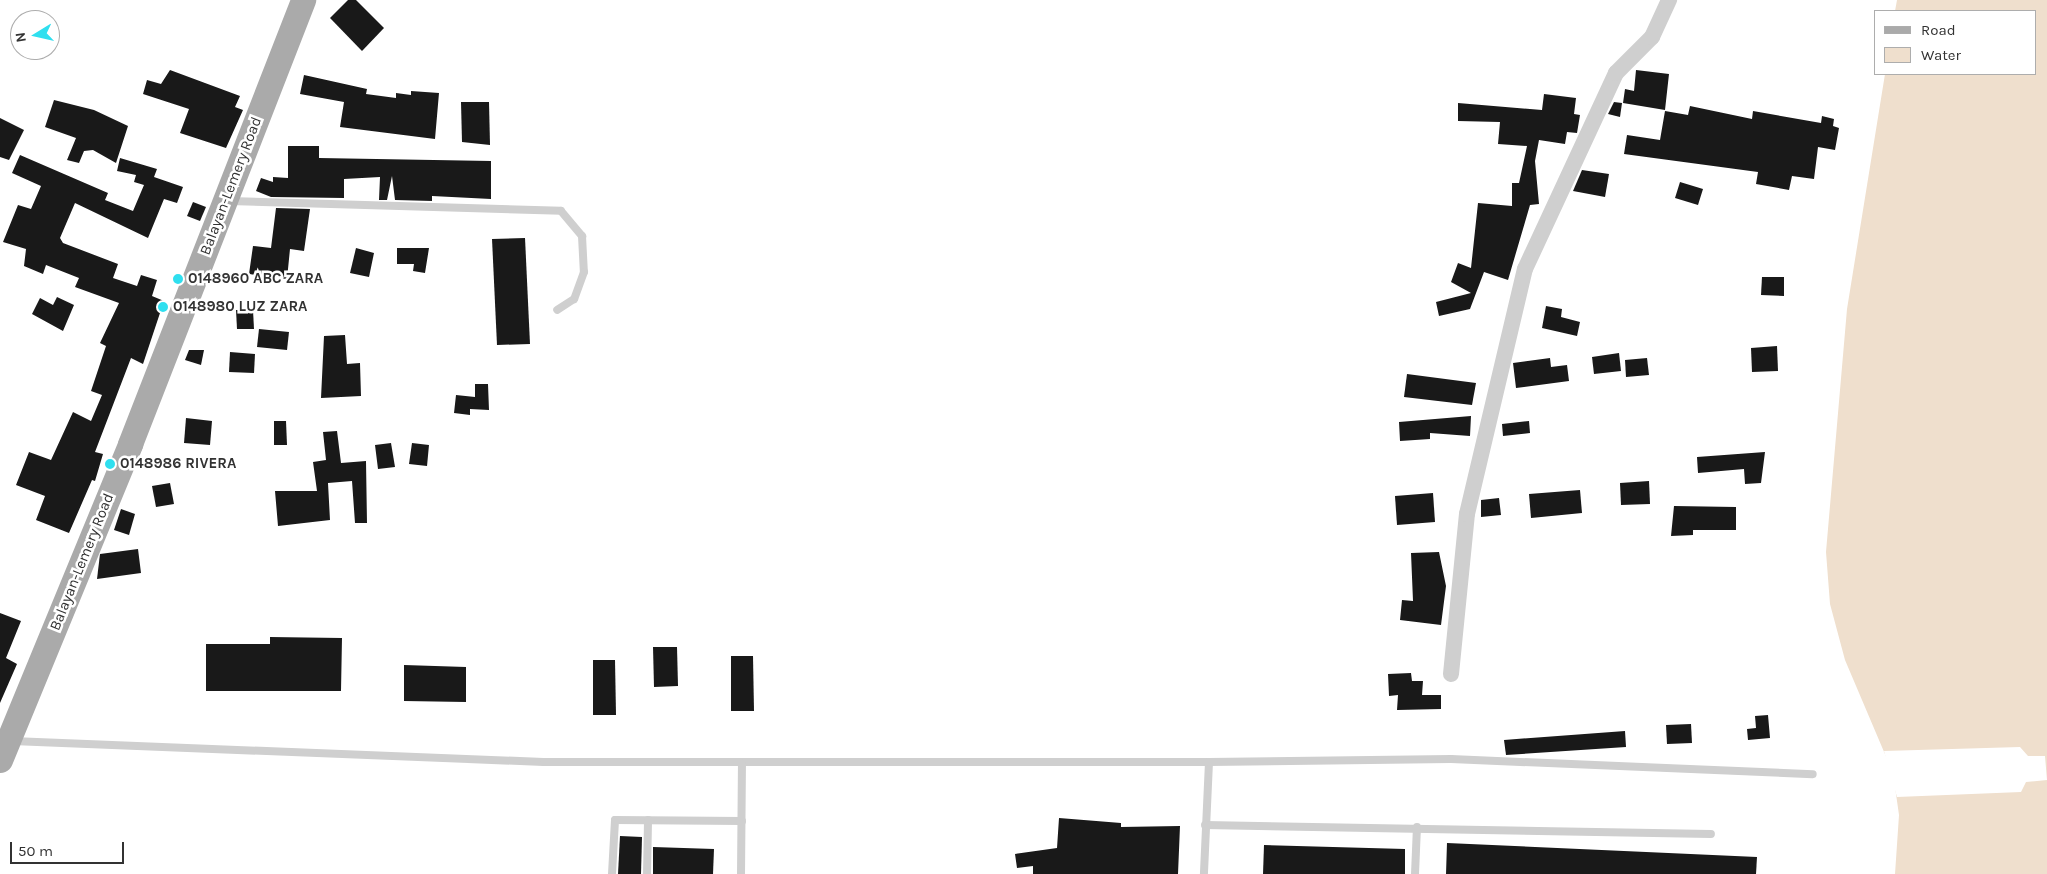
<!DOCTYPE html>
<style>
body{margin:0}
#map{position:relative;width:2047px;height:874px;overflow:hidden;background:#fff;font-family:Karla,sans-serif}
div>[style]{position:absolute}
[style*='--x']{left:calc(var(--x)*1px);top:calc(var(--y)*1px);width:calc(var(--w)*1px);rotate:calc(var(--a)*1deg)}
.water>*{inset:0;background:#efdfcd}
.pier>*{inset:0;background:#fff}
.building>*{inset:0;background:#191919}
.service>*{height:8px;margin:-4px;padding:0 4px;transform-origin:4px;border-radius:4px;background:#cfcfcf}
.minor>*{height:16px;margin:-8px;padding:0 8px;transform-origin:8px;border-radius:8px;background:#cfcfcf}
.primary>*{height:25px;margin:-12.5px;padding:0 12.5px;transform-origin:12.5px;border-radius:12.5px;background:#aaa}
.dots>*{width:14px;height:14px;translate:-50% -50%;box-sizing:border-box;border:2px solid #fff;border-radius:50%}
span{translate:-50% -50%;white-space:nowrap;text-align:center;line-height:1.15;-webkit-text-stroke:5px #fff;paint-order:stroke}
.street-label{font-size:15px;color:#323232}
.poi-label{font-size:15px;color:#323232;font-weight:700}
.left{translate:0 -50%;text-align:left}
.legend{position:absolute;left:1874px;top:10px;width:162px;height:65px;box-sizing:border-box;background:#fff;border:1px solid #adadad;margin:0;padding:6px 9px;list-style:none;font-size:15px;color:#323232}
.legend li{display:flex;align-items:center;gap:10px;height:25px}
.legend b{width:25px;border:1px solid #adadad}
.north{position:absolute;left:10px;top:10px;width:50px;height:50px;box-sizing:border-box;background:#fff;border:1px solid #adadad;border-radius:50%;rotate:261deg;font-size:14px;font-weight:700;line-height:20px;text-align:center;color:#323232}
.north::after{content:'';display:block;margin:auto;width:18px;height:22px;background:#2fdfef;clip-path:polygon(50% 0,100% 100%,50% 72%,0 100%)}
.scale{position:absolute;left:10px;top:842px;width:114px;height:22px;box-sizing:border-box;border:2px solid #323232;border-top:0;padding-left:6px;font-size:15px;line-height:18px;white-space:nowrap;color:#323232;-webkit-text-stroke:4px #fff;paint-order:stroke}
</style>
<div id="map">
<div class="water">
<i style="clip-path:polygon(1897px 0,2047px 0,2047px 874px,1895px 874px,1899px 815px,1893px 773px,1845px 660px,1830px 604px,1826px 552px,1847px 309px,1885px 74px,2036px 74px,2036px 11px,1895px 11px)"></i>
</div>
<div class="pier">
<i style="clip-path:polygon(2020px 747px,2028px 756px,2045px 756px,2047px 780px,2026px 782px,2021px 792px,1897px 797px,1884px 751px)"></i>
</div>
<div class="building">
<i style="clip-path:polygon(348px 0,356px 0,384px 28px,362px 51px,330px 18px)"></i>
<i style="clip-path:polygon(170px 70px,240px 96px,235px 107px,243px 110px,226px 148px,180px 133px,189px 109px,143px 94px,147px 80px,161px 84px)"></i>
<i style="clip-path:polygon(1636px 70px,1669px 74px,1665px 110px,1623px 103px,1625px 89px,1634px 91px)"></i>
<i style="clip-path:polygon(304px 75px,367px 89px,366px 94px,396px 98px,396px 93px,411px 95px,411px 91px,439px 93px,435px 139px,340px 127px,344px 102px,300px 94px)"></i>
<i style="clip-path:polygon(1544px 94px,1576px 98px,1574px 114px,1580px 115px,1577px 133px,1567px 132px,1565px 144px,1539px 140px,1535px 161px,1539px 204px,1530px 205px,1508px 280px,1484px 272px,1470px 309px,1439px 316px,1436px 302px,1471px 293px,1451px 282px,1458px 263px,1471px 268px,1478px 203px,1512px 206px,1512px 183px,1519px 183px,1527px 146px,1498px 144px,1500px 122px,1458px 121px,1458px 103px,1542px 110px)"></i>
<i style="clip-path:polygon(54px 100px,94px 110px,128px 126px,116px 163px,93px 150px,84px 151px,79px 163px,67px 160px,76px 138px,45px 127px)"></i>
<i style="clip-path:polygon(461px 102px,489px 102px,490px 145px,462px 142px)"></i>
<i style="clip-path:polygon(1614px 102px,1622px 103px,1620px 117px,1608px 114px)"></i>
<i style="clip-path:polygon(1690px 106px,1752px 119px,1753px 111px,1821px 123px,1822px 116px,1834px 119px,1833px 126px,1839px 128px,1835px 150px,1818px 147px,1814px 179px,1792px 176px,1789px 190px,1756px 184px,1758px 172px,1624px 154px,1627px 135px,1660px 140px,1665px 111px,1688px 115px)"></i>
<i style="clip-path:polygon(0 118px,24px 130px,9px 160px,0 157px)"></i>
<i style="clip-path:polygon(288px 146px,319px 146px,319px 158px,491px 161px,491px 199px,432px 196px,432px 201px,395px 200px,392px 176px,387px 200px,379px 200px,380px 177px,344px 179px,344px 198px,271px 197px,256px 191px,261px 178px,273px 182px,273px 177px,288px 178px)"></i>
<i style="clip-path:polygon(20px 155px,108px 193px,105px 200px,133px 211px,144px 185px,134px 182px,136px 175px,117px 171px,120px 158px,157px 169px,154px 177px,183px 187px,177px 203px,164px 199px,148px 238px,75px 203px,60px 238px,63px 243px,118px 264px,113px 278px,137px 286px,141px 275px,157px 280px,152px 296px,164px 301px,143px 364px,131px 358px,95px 452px,103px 454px,95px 481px,92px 480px,69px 533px,36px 520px,45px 496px,16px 485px,29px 452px,51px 460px,73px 412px,91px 421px,102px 395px,91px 391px,106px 346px,100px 343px,119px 303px,75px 287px,79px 278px,46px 265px,43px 274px,24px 266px,26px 249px,3px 242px,18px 205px,31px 209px,41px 186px,12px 173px)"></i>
<i style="clip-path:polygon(1582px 170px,1609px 174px,1605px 197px,1573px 191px)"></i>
<i style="clip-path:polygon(1680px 182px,1703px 189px,1698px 205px,1675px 198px)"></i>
<i style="clip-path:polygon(193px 202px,206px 207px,200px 221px,187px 216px)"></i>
<i style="clip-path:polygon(276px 208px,310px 209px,304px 251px,290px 249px,287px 279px,249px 274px,253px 246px,271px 248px)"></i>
<i style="clip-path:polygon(525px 238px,530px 344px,497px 345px,492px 239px)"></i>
<i style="clip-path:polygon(356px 248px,374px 253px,369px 277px,350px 273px)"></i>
<i style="clip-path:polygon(397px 248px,429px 248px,425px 273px,413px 271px,414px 264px,397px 264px)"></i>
<i style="clip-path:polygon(1762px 277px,1784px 277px,1784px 296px,1761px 295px)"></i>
<i style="clip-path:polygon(57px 297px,74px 305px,63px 331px,32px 314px,40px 298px,53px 305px)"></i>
<i style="clip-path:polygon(1546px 306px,1562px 309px,1561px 317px,1580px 322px,1577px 336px,1542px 328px)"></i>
<i style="clip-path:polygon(236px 310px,253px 310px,254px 329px,237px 329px)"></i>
<i style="clip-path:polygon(259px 329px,289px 332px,287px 350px,257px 347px)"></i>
<i style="clip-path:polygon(345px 335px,347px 364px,360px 363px,361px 396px,321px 398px,324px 336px)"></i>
<i style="clip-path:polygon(1777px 346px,1778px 371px,1752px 372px,1751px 348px)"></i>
<i style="clip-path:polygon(189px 350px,204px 350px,201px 365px,185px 360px)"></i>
<i style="clip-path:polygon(230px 352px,255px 354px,254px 373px,229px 372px)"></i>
<i style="clip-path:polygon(1619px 353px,1621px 371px,1594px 374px,1592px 357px)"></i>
<i style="clip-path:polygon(1550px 358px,1551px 367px,1567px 365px,1569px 381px,1516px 388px,1513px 363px)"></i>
<i style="clip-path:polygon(1647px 358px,1649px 375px,1626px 377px,1625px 360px)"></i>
<i style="clip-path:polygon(1407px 374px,1476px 383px,1472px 405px,1404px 397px)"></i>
<i style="clip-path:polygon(475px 384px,488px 384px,489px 410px,470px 409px,470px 415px,454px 413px,456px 395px,475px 397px)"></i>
<i style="clip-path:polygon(1471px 416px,1470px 436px,1430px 433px,1430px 439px,1400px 441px,1399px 422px)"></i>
<i style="clip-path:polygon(186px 418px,212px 421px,210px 445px,184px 443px)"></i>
<i style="clip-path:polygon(274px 421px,286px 421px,287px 445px,274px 445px)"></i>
<i style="clip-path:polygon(1529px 421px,1530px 433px,1503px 436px,1502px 424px)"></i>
<i style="clip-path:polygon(337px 431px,341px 463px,366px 461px,367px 523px,355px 523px,352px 481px,328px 483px,330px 520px,278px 526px,275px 491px,317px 491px,313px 462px,326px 460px,323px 432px)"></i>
<i style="clip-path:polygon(391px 443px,395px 467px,378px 469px,375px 445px)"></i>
<i style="clip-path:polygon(412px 443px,429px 445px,427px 466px,409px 464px)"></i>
<i style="clip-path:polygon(1765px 452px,1761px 483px,1745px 484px,1744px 469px,1698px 473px,1697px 457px)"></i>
<i style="clip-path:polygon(1649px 481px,1650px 504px,1621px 505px,1620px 483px)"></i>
<i style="clip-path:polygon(170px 483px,174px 504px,156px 507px,152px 486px)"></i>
<i style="clip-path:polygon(1580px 490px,1582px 513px,1531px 518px,1529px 494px)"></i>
<i style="clip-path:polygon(1433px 493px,1435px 522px,1397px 525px,1395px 496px)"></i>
<i style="clip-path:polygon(1499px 498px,1501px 515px,1481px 517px,1481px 500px)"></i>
<i style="clip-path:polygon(1674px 506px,1736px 507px,1736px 530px,1693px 530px,1693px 535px,1671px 536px)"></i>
<i style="clip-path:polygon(121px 509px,135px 514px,129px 535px,114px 530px)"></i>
<i style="clip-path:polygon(138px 549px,141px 573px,97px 579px,100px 554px)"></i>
<i style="clip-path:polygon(1439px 552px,1446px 586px,1441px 625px,1400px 620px,1402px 600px,1413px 601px,1411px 553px)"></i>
<i style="clip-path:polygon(0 613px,21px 621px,6px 658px,17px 664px,0 703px)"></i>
<i style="clip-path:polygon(270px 637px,342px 638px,341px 691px,206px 691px,206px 644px,270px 644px)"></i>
<i style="clip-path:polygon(653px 647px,677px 647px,678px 686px,654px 687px)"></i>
<i style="clip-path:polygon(731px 656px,753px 656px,754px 711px,731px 711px)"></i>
<i style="clip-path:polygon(593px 660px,615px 660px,616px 715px,593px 715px)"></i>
<i style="clip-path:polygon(404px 665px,466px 667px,466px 702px,404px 701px)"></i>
<i style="clip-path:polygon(1411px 673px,1412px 681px,1423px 681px,1422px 695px,1441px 695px,1441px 709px,1397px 710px,1398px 695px,1389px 696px,1388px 674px)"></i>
<i style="clip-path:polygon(1768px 715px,1770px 738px,1748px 740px,1747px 729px,1756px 728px,1755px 716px)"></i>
<i style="clip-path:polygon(1691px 724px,1692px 743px,1667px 744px,1666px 725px)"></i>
<i style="clip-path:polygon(1625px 731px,1626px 747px,1506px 755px,1504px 740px)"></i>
<i style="clip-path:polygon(1059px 818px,1121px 823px,1121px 827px,1180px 826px,1178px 874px,1033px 874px,1033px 866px,1017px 868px,1015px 854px,1057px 848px)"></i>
<i style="clip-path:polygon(620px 836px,642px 837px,641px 874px,618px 874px)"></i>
<i style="clip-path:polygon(1447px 843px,1757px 857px,1756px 874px,1446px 874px)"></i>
<i style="clip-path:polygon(1264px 845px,1405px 849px,1405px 874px,1263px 874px)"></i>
<i style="clip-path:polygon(653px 847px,714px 849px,713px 874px,653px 874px)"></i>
</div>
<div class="service">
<i style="--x:229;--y:201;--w:332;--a:1.7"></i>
<i style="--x:561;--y:211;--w:33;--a:50"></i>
<i style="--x:582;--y:236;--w:36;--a:87"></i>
<i style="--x:584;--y:272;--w:29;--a:110"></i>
<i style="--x:574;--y:299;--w:20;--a:147"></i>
<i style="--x:12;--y:741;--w:532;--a:2.26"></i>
<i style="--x:544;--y:762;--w:665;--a:0"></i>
<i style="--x:1209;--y:762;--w:112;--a:92.6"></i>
<i style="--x:1209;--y:762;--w:242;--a:-0.7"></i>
<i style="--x:1451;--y:759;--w:362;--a:2.4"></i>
<i style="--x:1205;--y:825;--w:506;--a:1.02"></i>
<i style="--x:612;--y:874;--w:54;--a:-86.8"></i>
<i style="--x:615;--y:820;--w:127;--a:0.5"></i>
<i style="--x:647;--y:874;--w:54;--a:-88.9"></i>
<i style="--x:741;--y:874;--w:111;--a:-89.5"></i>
<i style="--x:1415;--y:874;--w:47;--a:-87.6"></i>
</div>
<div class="minor">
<i style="--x:1451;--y:674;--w:161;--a:-84.3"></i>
<i style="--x:1467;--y:514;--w:252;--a:-76.7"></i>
<i style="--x:1525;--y:269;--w:216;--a:-65.1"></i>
<i style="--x:1616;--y:73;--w:51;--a:-45"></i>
<i style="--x:1652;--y:37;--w:41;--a:-65.3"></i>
</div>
<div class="primary">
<i style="--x:0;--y:760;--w:342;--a:-67.6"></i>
<i style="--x:130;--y:444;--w:477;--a:-68.7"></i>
</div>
<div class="dots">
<i style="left:178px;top:279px;background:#2fdfef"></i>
<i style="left:163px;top:307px;background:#2fdfef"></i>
<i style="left:110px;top:464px;background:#2fdfef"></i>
</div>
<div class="street-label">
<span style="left:231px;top:186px;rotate:-69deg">Balayan-Lemery Road</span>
<span style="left:82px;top:562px;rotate:-68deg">Balayan-Lemery Road</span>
</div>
<div class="poi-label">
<span class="left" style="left:188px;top:279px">0148960 ABC ZARA</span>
<span class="left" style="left:173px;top:307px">0148980 LUZ ZARA</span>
<span class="left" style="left:120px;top:464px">0148986 RIVERA</span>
</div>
<ul class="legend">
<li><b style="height:6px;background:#aaa"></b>Road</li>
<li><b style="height:14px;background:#efdfcd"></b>Water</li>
</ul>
<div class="north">N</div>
<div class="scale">50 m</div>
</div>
